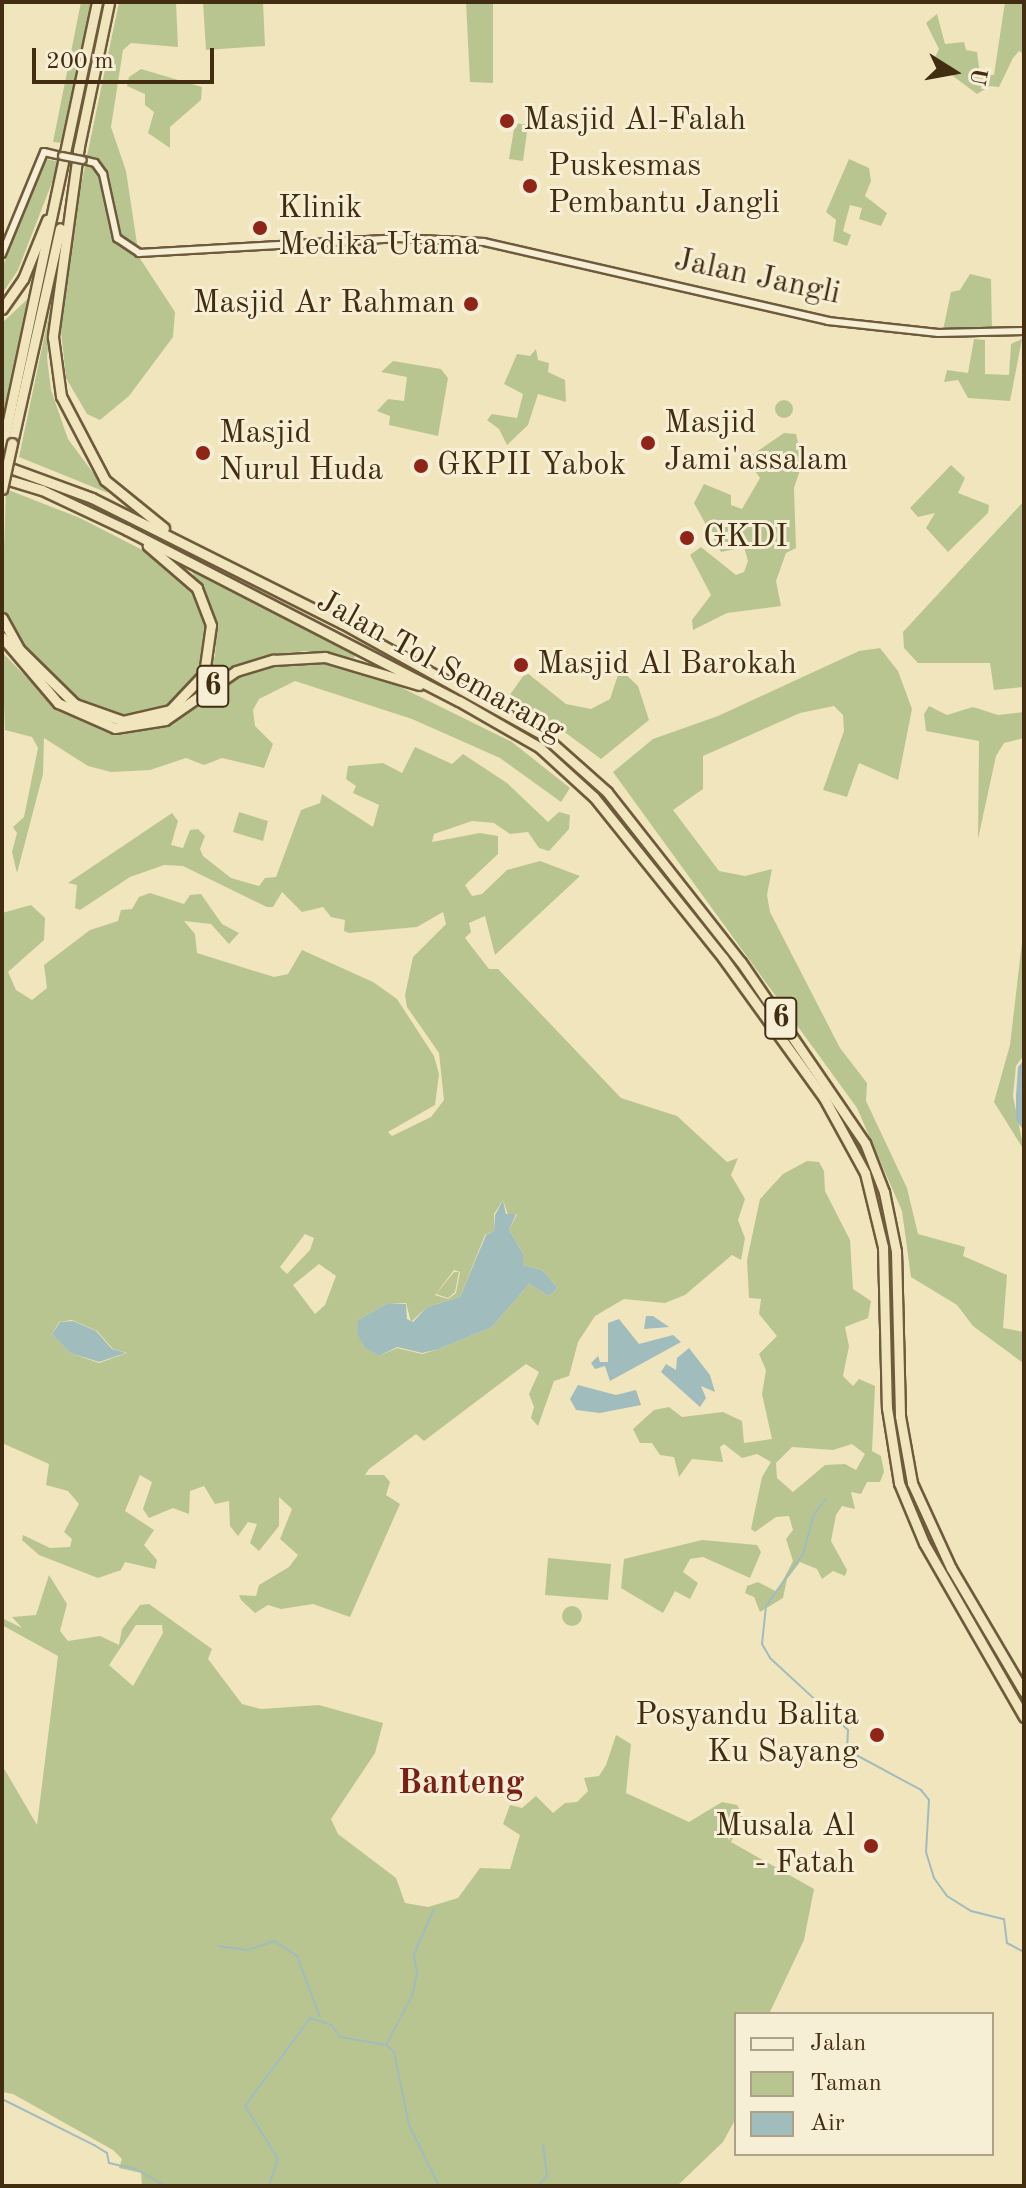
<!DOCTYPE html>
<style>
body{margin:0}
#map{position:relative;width:1026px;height:2188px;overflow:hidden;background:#f1e5be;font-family:"Old Standard TT",serif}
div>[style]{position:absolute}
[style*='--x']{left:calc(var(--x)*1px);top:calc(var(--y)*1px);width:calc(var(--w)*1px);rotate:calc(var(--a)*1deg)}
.green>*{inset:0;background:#b9c591}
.round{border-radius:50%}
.water>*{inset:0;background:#a1bcbd}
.stream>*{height:2px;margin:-1px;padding:0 1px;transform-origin:1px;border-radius:1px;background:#a1bcbd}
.roads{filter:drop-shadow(2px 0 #6e5b3c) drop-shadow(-2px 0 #6e5b3c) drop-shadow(0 2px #6e5b3c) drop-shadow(0 -2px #6e5b3c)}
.tertiary>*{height:6px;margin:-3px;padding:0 3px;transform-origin:3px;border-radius:3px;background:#f6eed5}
.motorway>*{height:9px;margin:-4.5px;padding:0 4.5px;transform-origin:4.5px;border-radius:4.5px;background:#f1e5be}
.bridges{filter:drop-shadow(2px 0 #6e5b3c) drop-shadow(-2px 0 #6e5b3c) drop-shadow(0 2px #6e5b3c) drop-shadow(0 -2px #6e5b3c)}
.tertiary-bridge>*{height:6px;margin:-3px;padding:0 3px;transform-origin:3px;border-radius:3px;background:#f6eed5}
.motorway-bridge>*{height:9px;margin:-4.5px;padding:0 4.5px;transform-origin:4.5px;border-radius:4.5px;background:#f1e5be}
.dots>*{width:22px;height:22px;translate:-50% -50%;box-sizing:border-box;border:4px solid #f6eed5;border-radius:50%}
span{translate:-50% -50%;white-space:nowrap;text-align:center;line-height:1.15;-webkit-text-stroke:6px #f6eed5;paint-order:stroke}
.shield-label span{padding:2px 6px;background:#f6eed5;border:2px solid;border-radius:6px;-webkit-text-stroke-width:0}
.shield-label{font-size:30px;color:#422d11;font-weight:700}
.poi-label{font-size:32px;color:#422d11}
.left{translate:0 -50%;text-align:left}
.right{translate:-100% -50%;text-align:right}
.street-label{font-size:32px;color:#422d11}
.neighbourhood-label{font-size:34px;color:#7a1f14;font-weight:700}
.frame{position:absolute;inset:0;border:4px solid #422d11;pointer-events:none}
.legend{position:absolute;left:734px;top:2012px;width:260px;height:144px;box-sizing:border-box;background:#f6eed5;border:2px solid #aea187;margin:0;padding:10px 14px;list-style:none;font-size:24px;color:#422d11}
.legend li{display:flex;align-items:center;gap:16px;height:40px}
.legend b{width:40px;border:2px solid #aea187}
.north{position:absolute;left:914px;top:32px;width:80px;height:80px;-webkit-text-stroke:6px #f6eed5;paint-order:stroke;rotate:101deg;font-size:22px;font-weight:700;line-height:32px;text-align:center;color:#422d11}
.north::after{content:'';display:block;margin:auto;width:28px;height:36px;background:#422d11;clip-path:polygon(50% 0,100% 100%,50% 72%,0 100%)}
.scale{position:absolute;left:32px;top:48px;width:182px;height:36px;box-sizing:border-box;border:4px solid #422d11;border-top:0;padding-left:10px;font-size:24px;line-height:28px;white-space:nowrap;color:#422d11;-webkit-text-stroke:6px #f6eed5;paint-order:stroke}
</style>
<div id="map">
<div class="green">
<i style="clip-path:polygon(81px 2px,91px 2px,86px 27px,62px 143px,53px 142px)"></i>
<i style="clip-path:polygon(119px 2px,176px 2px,178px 47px,131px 43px,123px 50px,111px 127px,126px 171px,139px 257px,175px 312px,173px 337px,129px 396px,100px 420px,87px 414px,66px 378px,61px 331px,75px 214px)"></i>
<i style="clip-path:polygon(203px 2px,263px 2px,265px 46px,206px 50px)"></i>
<i style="clip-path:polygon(466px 2px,493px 2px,493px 83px,470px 82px)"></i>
<i style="clip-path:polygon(1005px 2px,1024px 2px,1024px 54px,1019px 51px,1013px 58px,999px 87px,990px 86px,977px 94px,933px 61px,939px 49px,926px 23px,937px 14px,945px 44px,964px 42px,966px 50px,977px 52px,980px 74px,994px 75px)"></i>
<i style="clip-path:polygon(141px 69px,202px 87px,201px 100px,170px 127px,170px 148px,148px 133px,154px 112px,145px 105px,145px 94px,127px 86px,129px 77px)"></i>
<i style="clip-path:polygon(515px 123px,528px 125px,523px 161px,509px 159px)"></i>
<i style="clip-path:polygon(46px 159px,60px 162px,18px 270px,2px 294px,2px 268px)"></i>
<i style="clip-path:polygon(849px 159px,869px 168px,871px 181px,865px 196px,887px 213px,881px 226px,859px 219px,862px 208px,850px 205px,843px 231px,851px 235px,847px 246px,833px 241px,836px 220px,826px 212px)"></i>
<i style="clip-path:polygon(970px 274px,991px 279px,992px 330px,943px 330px,951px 292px,960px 290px)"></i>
<i style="clip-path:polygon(34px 293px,2px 430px,2px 323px)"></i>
<i style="clip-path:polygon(53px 295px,47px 358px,51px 390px,68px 439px,108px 493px,19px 457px)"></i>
<i style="clip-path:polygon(974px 339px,985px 340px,985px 374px,1009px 375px,1011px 344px,1022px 339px,1010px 401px,968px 398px,958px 380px,944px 382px,947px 370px,968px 373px)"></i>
<i style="clip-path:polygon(536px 349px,538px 360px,549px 363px,548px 372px,565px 380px,566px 402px,538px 394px,528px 425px,507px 445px,499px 429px,487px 420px,492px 414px,517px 418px,523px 394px,504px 384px,517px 354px,530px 356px)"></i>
<i style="clip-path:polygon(393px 361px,441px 369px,448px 378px,438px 436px,389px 425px,390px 416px,377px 411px,388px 399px,404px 401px,407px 377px,381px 372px)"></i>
<i class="round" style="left:775px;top:400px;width:18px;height:18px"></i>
<i style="clip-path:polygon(784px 433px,796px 434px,799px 447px,807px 449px,794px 488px,796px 548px,786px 553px,776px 581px,781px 606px,727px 613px,693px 630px,692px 620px,711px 595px,690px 555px,701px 547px,736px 575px,744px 572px,748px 561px,744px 547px,721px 552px,694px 503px,704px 484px,731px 495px,731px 505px,742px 509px,760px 478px,746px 459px)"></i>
<i style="clip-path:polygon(951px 465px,965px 478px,958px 493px,989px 505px,988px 513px,948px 552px,926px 528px,935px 513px,918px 517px,910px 508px)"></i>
<i style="clip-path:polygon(6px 489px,80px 518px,160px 559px,194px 590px,208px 626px,201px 673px,169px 708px,124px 718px,77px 701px,43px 672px,11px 631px,2px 609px)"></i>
<i style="clip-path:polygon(1024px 501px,1024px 687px,994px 690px,990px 663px,918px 663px,904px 648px,903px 632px)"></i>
<i style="clip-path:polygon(190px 568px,353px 652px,355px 658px,304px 651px,261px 658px,233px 669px,196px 694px,215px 656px,217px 621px)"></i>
<i style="clip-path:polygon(880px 648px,898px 671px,912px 709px,898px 780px,859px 763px,847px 797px,823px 790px,844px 731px,843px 715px,834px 706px,800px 713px,703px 756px,703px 789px,673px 810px,719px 871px,745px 876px,772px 869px,767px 895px,770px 912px,840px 1048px,867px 1083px,866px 1101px,907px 1188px,918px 1234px,965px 1247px,963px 1256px,1007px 1275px,1003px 1328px,1024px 1332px,1023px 1363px,973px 1326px,957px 1305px,911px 1277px,902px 1211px,857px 1108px,613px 772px,653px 739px,718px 716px,859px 651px)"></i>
<i style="clip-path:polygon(2px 652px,55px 707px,114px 733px,167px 725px,227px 683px,260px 668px,300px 661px,346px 666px,378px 676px,512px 742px,570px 788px,561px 802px,500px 758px,412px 719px,295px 681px,259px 699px,253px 710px,255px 726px,273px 744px,264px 768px,222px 758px,204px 765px,186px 758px,150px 770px,111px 772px,88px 766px,44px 738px,43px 774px,17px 873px,12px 852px,17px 833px,13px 827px,24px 817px,38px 748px,32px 737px,5px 730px)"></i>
<i style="clip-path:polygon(620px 669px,638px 686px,649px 720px,601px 759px,551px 722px,507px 699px,526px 672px,566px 704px,591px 709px,610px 699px)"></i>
<i style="clip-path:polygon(929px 706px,947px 715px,973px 707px,998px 715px,1024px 712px,1024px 738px,1004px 743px,996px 756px,978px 839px,979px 741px,926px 731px,924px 714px)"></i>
<i style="clip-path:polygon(evenodd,415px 747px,452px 764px,463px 754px,507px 783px,548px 822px,559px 812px,570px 815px,569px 829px,549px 851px,539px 848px,528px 832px,510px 834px,494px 823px,472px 821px,434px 834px,432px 842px,480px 833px,498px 836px,498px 854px,465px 885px,472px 896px,482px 894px,507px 870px,540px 861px,580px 876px,495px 955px,485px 916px,469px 923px,471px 932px,465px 938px,489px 969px,498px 969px,621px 1098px,677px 1116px,727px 1162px,738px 1158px,731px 1175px,745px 1199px,738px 1220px,745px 1238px,741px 1260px,732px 1255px,685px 1295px,665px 1303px,624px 1299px,595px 1316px,578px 1342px,569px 1376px,554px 1381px,538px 1426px,531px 1418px,534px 1407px,529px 1394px,539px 1372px,526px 1364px,424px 1441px,416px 1434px,369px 1469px,365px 1475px,384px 1475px,390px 1482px,386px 1495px,400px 1504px,350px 1617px,313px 1604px,281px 1609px,268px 1605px,255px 1613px,241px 1600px,239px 1595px,256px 1596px,259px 1585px,289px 1567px,298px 1555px,280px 1539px,292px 1509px,279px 1497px,279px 1526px,259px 1551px,250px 1543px,257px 1524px,248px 1522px,238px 1536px,230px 1526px,229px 1501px,215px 1504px,204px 1486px,190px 1491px,189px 1514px,173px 1508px,149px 1518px,143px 1509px,152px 1482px,140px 1475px,125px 1511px,154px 1530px,144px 1545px,157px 1560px,155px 1569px,125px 1562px,121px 1570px,98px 1578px,39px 1555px,22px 1540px,23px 1535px,50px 1548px,70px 1547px,72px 1539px,64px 1532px,79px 1504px,68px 1491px,46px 1485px,49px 1464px,2px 1443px,2px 913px,31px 905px,45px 918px,44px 940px,8px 972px,16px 990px,32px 1000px,47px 988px,44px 965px,90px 930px,118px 921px,121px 910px,132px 909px,139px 897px,150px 893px,184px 904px,190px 895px,201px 894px,222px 924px,239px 933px,229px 944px,211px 924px,184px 921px,195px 934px,197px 953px,274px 977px,288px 974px,302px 950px,373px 982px,397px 999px,434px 1056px,439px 1074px,435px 1105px,388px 1132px,392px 1136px,431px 1117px,444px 1100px,439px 1053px,407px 1007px,405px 995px,413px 957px,446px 924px,443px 912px,417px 927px,349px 933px,344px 931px,345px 920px,331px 917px,323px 907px,302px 912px,282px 892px,273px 907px,267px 907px,183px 866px,164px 865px,130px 877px,80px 910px,75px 908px,77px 885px,68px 883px,172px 813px,178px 821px,171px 845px,183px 848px,190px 830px,198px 829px,205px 836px,200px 849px,203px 856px,231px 878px,259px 886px,265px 878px,276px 877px,301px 810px,320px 803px,322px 794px,373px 827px,379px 805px,353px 793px,356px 786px,346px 779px,348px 766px,383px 763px,402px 773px,415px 747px,503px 1200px,508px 1215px,517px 1214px,509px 1230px,523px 1253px,523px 1265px,542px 1270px,558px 1288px,549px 1296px,529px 1284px,492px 1327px,439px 1349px,422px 1354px,397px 1348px,379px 1356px,363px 1346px,358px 1320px,388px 1303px,406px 1303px,411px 1322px,427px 1307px,460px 1297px,485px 1235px,494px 1231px,494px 1214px,503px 1200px,415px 747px,305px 1234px,314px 1238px,310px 1250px,287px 1274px,280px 1267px,305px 1234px,415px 747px,319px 1264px,336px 1276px,325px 1305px,315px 1314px,293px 1285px,319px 1264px,415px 747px,454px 1270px,460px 1272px,456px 1293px,448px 1299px,435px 1295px,454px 1270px,415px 747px,72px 1320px,97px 1331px,113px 1349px,127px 1353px,99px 1363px,70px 1353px,52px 1334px,59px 1322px,72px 1320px)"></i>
<i style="clip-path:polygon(239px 812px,268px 821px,263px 841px,233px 832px)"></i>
<i style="clip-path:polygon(1024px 925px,1024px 1055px,1016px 1066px,1013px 1096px,1024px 1150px,994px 1102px,1010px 1045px)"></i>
<i style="clip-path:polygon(evenodd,807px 1161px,819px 1162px,824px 1171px,825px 1191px,850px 1240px,853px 1289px,871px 1301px,868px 1318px,845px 1327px,849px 1346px,843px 1376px,853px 1386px,859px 1379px,875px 1386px,872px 1451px,881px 1456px,884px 1472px,880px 1482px,867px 1482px,861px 1494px,851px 1492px,855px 1509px,842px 1506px,836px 1515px,831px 1541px,847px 1570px,845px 1576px,833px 1571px,822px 1579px,817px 1569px,800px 1562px,787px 1579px,783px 1598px,760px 1612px,754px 1597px,745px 1593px,747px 1586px,758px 1582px,777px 1592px,793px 1561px,786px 1539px,793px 1530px,789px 1516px,776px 1517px,755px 1532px,751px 1529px,762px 1477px,771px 1462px,757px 1454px,742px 1458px,724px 1444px,720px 1447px,723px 1462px,692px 1459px,679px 1477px,674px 1457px,660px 1455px,652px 1443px,640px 1443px,633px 1429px,654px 1410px,669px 1407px,682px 1417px,723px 1412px,742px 1421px,744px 1443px,772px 1439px,762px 1394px,766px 1370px,759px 1354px,777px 1336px,759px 1314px,761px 1299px,749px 1298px,747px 1260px,760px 1199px,783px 1174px,807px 1161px,852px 1444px,865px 1454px,856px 1470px,845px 1464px,825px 1465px,793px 1492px,777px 1478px,776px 1463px,792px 1447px,833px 1450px,852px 1444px)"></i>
<i style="clip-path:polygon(454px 1272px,459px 1272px,455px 1292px,448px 1298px,436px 1294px)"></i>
<i style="clip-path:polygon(702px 1540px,757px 1545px,761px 1552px,750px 1578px,703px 1557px,690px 1559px,683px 1572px,698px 1583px,690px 1599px,675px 1591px,663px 1613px,621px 1588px,624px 1559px)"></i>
<i style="clip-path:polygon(548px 1558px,611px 1564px,608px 1600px,545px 1595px)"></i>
<i style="clip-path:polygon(evenodd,49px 1575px,67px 1604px,60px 1631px,68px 1641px,100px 1636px,119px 1645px,122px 1629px,140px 1605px,149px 1604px,212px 1649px,208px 1659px,242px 1704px,261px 1709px,319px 1705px,383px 1723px,375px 1753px,331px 1819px,338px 1834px,396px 1878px,405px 1903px,428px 1907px,458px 1898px,480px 1868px,510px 1869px,520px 1835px,503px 1824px,510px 1805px,522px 1808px,536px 1796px,553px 1813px,565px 1803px,577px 1802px,588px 1791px,584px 1778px,599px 1776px,606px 1765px,616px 1735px,631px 1744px,626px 1793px,689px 1822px,722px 1802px,737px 1805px,743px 1815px,731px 1842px,814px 1889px,804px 1940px,769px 2014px,736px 2014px,736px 2118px,723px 2142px,677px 2186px,142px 2186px,141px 2173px,119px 2168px,122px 2159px,113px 2150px,13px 2094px,2px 2092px,2px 1765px,37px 1825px,58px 1656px,2px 1625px,2px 1618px,22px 1628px,12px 1617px,36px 1615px,49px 1575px,136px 1625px,162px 1625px,163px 1633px,133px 1686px,109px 1665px,136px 1625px)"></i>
<i class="round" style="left:562px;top:1606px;width:20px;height:20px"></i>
</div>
<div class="water">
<i style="clip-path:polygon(1024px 1060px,1024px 1131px,1016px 1120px,1016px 1096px,1018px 1067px)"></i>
<i style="clip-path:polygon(503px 1200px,506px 1214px,516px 1214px,509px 1230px,523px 1253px,523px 1265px,542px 1270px,558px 1288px,549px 1296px,529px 1284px,492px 1327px,439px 1349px,422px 1353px,397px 1347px,379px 1356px,364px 1347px,357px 1333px,358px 1320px,388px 1303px,406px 1304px,407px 1319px,413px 1322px,427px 1307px,460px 1297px,486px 1235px,494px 1231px,495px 1215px)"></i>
<i style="clip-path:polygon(646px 1316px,653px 1316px,669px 1327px,644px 1329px)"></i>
<i style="clip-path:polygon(619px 1319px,639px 1344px,673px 1335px,681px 1342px,610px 1381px,605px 1366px,595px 1369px,591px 1363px,598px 1356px,595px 1346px,600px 1362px,608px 1362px,608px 1323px)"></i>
<i style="clip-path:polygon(73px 1321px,96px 1331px,112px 1349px,126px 1353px,99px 1362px,70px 1353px,52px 1334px,60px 1322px)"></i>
<i style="clip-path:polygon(689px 1348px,710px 1375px,715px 1392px,701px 1386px,706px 1398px,700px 1407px,661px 1372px,666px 1364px,676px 1370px,677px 1358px)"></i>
<i style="clip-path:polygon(578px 1385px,616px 1395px,636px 1390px,641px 1405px,600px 1413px,576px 1410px,570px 1399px)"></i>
</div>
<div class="stream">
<i style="--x:825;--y:1500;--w:18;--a:128"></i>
<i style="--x:814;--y:1514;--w:41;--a:105.4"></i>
<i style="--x:803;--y:1554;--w:64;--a:125.4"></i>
<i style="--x:766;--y:1606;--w:38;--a:96"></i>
<i style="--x:762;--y:1644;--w:16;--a:60"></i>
<i style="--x:770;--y:1658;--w:106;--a:42.7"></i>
<i style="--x:848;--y:1730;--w:20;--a:93"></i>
<i style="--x:847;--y:1750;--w:84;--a:28.4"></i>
<i style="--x:921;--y:1790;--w:13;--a:51"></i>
<i style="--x:929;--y:1800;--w:52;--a:93.3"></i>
<i style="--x:926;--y:1852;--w:27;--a:73"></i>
<i style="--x:934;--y:1878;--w:22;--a:54"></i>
<i style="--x:947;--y:1896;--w:28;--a:32"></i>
<i style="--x:971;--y:1911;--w:34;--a:14"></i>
<i style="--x:1004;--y:1919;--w:24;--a:83"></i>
<i style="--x:1007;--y:1943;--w:19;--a:28"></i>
<i style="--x:218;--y:1946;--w:29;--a:8"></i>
<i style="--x:247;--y:1950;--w:28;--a:-18"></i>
<i style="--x:274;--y:1941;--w:27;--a:33"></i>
<i style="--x:297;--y:1956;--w:65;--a:69.3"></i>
<i style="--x:387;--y:2043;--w:53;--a:-62"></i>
<i style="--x:412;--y:1996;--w:23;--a:-77"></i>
<i style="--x:417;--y:1974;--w:20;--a:-99"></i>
<i style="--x:414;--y:1954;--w:49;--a:-66"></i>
<i style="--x:2;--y:2099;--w:103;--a:26.6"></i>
<i style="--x:94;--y:2145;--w:15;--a:32"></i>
<i style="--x:107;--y:2153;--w:10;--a:79"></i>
<i style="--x:109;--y:2163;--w:28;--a:13"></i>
<i style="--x:136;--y:2169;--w:34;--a:30"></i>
<i style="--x:269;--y:2186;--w:28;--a:-72"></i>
<i style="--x:278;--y:2159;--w:62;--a:-121.9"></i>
<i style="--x:245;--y:2106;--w:109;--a:-53.5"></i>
<i style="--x:310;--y:2018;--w:23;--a:18"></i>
<i style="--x:332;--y:2025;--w:14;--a:56"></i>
<i style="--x:340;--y:2037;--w:47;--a:9.9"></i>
<i style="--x:386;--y:2045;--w:11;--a:41"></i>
<i style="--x:394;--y:2052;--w:75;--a:78.4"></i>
<i style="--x:409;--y:2125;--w:68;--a:63.8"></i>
<i style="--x:538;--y:2186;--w:13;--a:-48"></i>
<i style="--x:547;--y:2176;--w:32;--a:-97"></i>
</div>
<div class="roads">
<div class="tertiary">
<i style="--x:83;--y:160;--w:12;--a:14"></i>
<i style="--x:95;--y:163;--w:14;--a:54"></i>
<i style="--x:103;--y:174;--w:66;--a:77.7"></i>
<i style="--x:117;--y:238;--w:27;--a:34"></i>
<i style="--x:139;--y:253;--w:258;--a:-3.3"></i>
<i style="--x:397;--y:238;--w:87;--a:2.6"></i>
<i style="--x:484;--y:242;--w:353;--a:12.9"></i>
<i style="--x:828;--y:321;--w:111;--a:6.2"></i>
<i style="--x:938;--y:333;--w:86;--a:-1.3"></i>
<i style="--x:2;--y:254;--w:110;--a:-67.6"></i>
<i style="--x:44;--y:152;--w:18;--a:13"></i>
</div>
<div class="motorway">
<i style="--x:79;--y:146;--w:193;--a:97.8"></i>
<i style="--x:53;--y:337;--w:60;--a:82.3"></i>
<i style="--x:61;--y:396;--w:95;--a:62.4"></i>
<i style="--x:105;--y:480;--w:76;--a:39.1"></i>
<i style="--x:78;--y:151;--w:152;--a:-78.2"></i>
<i style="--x:2;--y:309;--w:37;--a:-55"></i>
<i style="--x:23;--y:279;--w:64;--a:-67.9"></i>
<i style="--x:12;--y:443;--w:220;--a:-77.4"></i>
<i style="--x:2;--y:449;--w:457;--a:-78"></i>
<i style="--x:2;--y:465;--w:96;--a:20.1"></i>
<i style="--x:92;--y:498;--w:280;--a:26.6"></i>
<i style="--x:342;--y:623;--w:230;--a:29.1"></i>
<i style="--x:543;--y:735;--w:86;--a:41.7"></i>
<i style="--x:607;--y:792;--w:216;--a:51.8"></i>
<i style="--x:741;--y:962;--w:219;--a:55.6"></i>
<i style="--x:865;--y:1143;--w:53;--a:68.8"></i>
<i style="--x:884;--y:1192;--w:60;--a:78.5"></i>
<i style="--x:896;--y:1251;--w:165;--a:88.6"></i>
<i style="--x:900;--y:1416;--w:68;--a:79.8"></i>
<i style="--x:912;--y:1483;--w:94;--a:65.4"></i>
<i style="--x:951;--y:1568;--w:144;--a:59.5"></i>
<i style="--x:2;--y:478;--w:42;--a:16.7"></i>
<i style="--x:42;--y:490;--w:94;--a:25.2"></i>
<i style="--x:127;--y:530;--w:373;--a:27.3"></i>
<i style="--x:459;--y:701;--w:92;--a:29.9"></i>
<i style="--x:539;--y:747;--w:74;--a:42.3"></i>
<i style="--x:594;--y:797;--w:206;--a:51.3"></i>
<i style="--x:723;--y:958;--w:173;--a:54.2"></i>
<i style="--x:824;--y:1098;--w:85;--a:61.3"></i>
<i style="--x:865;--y:1173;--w:76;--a:76.3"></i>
<i style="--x:883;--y:1247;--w:161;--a:88.6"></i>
<i style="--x:887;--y:1408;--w:76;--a:80.9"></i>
<i style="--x:899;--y:1483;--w:65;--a:67.4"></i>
<i style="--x:924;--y:1543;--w:201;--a:60.1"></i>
<i style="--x:2;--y:618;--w:35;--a:61"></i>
<i style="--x:19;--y:649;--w:78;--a:44.5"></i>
<i style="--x:75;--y:704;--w:51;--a:19.5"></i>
<i style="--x:123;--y:721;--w:48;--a:-13.2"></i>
<i style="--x:170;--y:710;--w:50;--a:-46.6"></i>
<i style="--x:204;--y:674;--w:49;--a:-81.9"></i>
<i style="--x:211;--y:625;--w:40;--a:-111"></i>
<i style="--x:197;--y:588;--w:65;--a:-139.4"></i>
<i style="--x:2;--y:637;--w:87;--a:49.7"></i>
<i style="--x:58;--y:703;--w:62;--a:23.7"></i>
<i style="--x:115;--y:728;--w:51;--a:-9.1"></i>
<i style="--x:165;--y:720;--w:86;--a:-34.6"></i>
<i style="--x:236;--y:671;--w:39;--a:-17"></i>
<i style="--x:273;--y:660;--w:52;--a:-3.3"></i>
<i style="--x:325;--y:657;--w:98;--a:16.6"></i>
</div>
</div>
<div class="bridges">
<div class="tertiary-bridge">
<i style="--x:62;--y:156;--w:21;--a:11"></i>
</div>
<div class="motorway-bridge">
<i style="--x:2;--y:489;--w:47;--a:-77.7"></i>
</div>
</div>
<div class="dots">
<i style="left:507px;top:121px;background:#8f2418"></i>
<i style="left:530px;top:186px;background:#8f2418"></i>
<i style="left:260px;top:228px;background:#8f2418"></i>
<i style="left:471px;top:304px;background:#8f2418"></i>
<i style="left:648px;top:443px;background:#8f2418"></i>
<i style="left:203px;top:453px;background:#8f2418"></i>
<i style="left:421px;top:466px;background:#8f2418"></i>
<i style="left:687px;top:538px;background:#8f2418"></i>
<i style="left:521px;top:665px;background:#8f2418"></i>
<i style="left:877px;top:1735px;background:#8f2418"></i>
<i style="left:871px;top:1846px;background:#8f2418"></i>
</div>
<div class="shield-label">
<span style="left:213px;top:686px">6</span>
<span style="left:781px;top:1018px">6</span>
</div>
<div class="poi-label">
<span class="left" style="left:523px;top:121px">Masjid Al-Falah</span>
<span class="left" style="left:548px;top:186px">Puskesmas<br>Pembantu Jangli</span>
<span class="left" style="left:278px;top:228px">Klinik<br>Medika Utama</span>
<span class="right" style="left:455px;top:304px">Masjid Ar Rahman</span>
<span class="left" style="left:664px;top:443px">Masjid<br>Jami'assalam</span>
<span class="left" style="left:219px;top:453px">Masjid<br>Nurul Huda</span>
<span class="left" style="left:437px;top:466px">GKPII Yabok</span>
<span class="left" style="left:703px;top:538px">GKDI</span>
<span class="left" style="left:537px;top:665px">Masjid Al Barokah</span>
<span class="right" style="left:859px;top:1735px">Posyandu Balita<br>Ku Sayang</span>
<span class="right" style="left:855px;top:1846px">Musala Al<br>- Fatah</span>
</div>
<div class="street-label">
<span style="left:757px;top:278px;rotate:12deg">Jalan Jangli</span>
<span style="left:440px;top:667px;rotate:29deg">Jalan Tol Semarang</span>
</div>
<div class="neighbourhood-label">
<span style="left:461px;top:1785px">Banteng</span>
</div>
<div class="frame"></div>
<ul class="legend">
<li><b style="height:10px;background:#f6eed5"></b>Jalan</li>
<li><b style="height:22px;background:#b9c591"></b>Taman</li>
<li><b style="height:22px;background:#a1bcbd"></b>Air</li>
</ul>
<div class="north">U</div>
<div class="scale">200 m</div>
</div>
